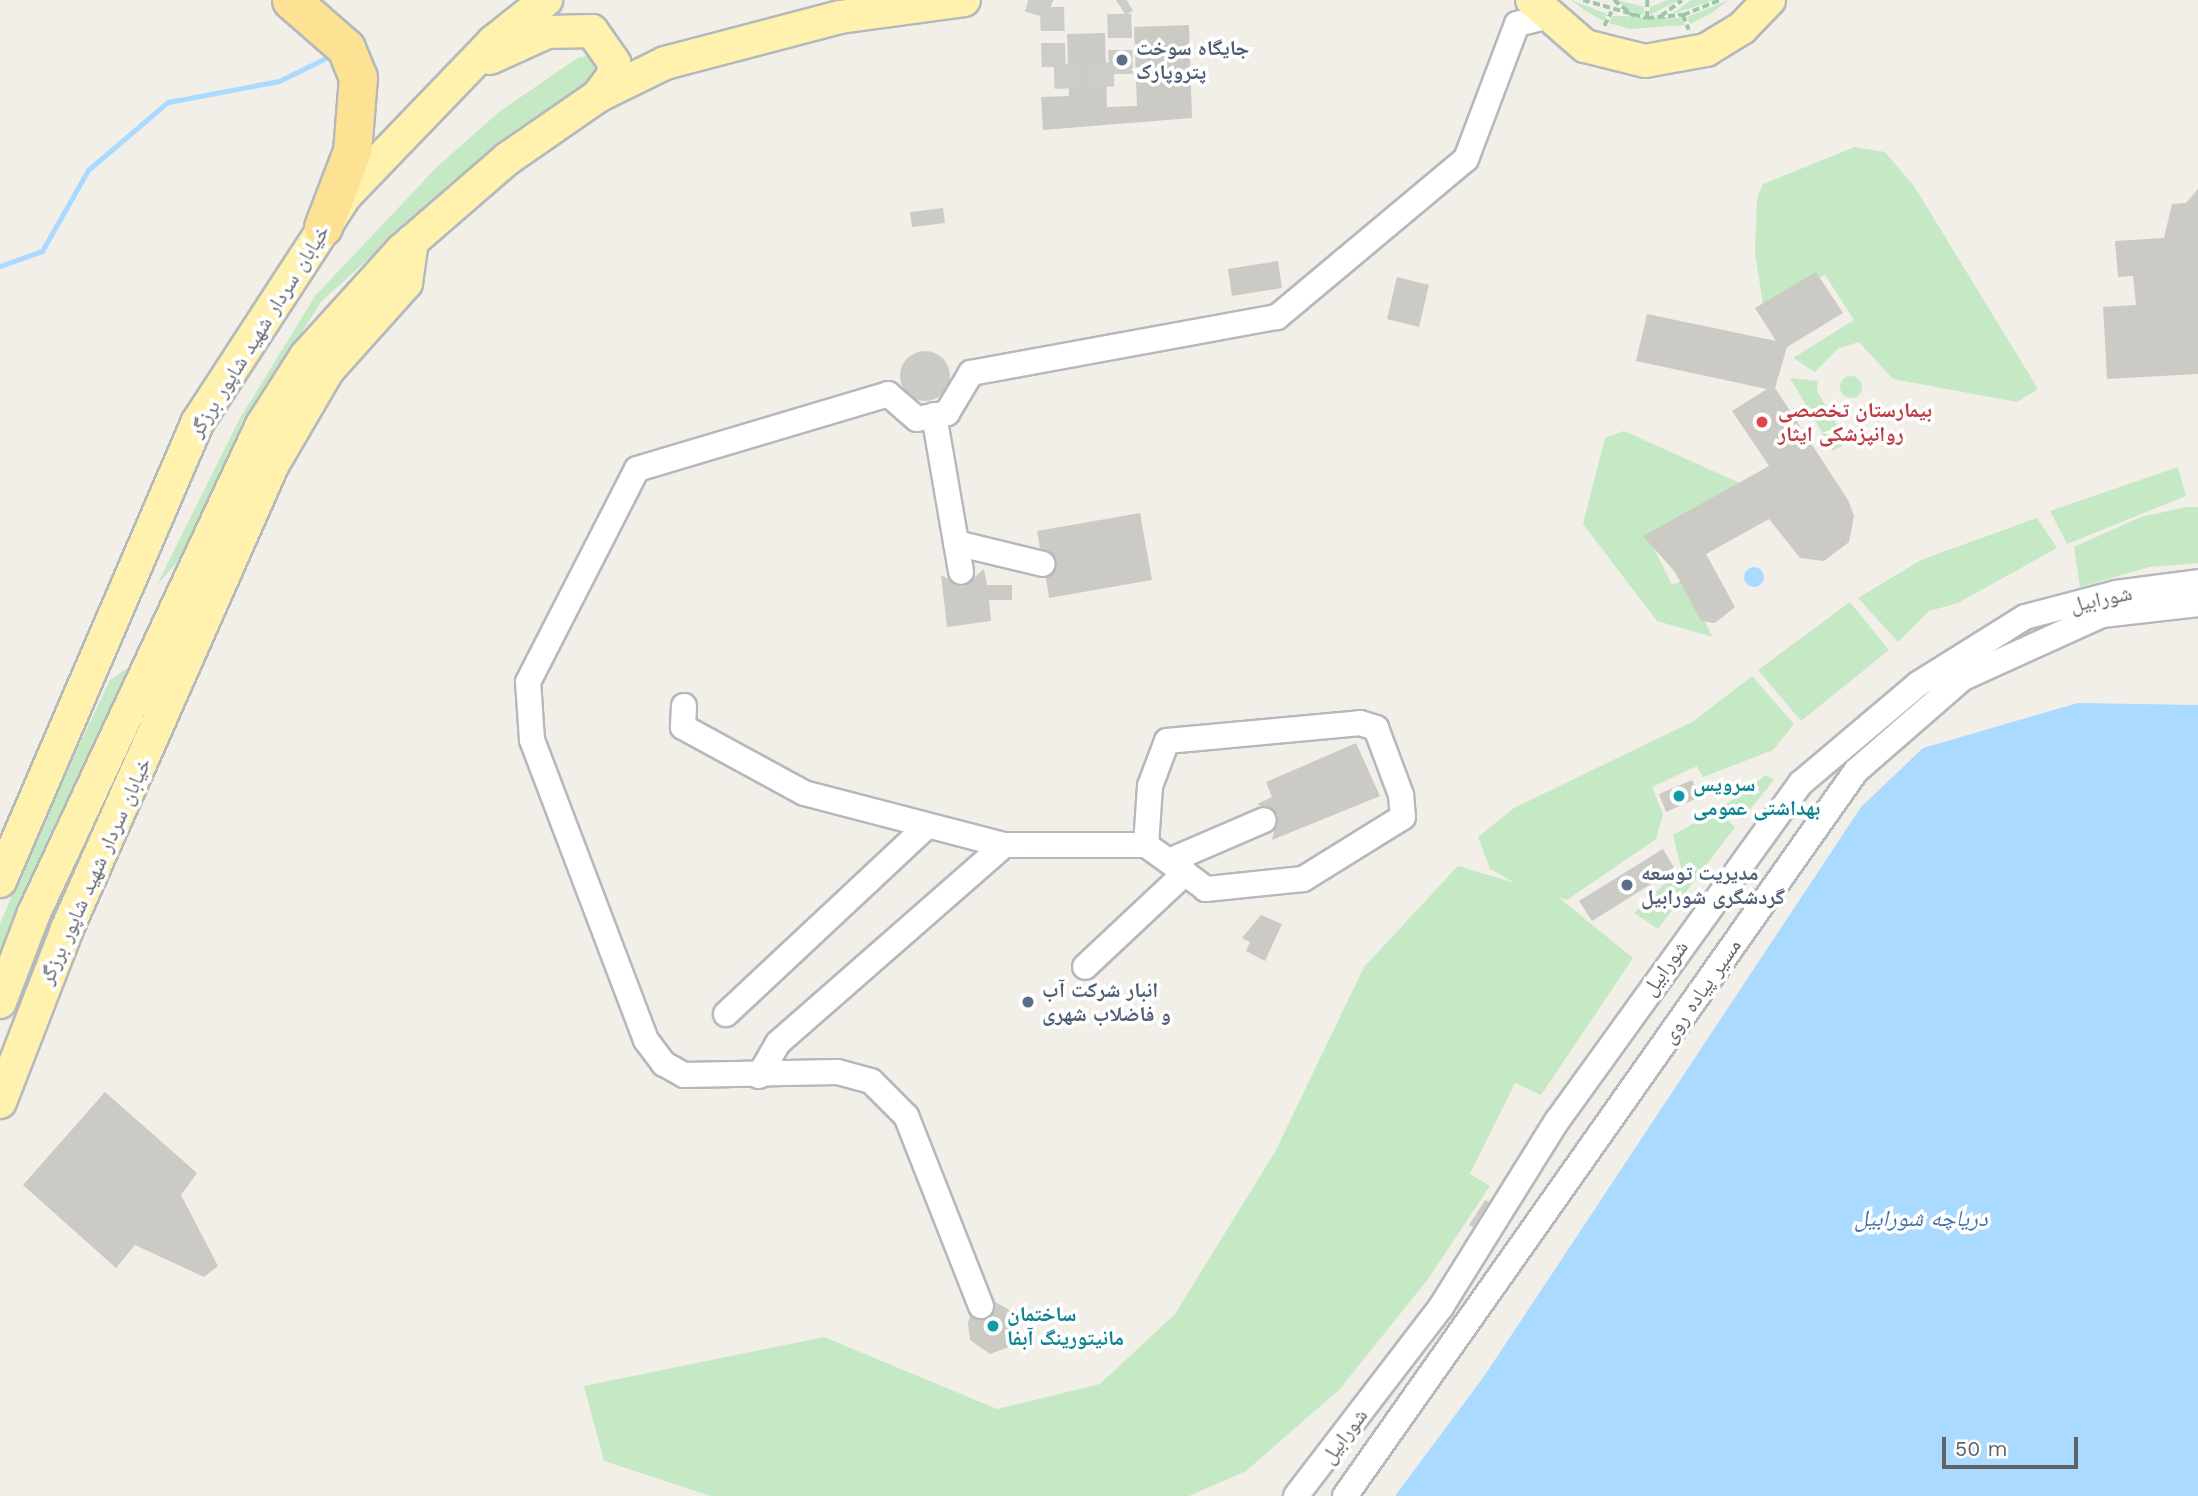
<!DOCTYPE html>
<meta charset="utf-8">
<style>
body{margin:0}
#map{position:relative;width:2198px;height:1496px;overflow:hidden;background:#f1efe8;font-family:"Work Sans","Noto Naskh Arabic",sans-serif}
div>[style]{position:absolute}
[style*='--x']{left:calc(var(--x)*1px);top:calc(var(--y)*1px);width:calc(var(--w)*1px);rotate:calc(var(--a)*1deg)}
.green>*{inset:0;background:#c5e8c5}
.round{border-radius:50%}
.water>*{inset:0;background:#aadaff}
.stream>*{height:5px;margin:-2.5px;padding:0 2.5px;transform-origin:2.5px;border-radius:2.5px;background:#aadaff}
.building>*{inset:0;background:#cccac5}
.minor-tunnel>*{height:24px;margin-top:-12px;transform-origin:0;background:repeating-linear-gradient(90deg,#ccccc8 0 24px,transparent 0 36px)}
.path>*{height:3.5px;margin-top:-1.75px;transform-origin:0;background:repeating-linear-gradient(90deg,#9cc7a9 0 7px,transparent 0 10.5px)}
.roads{filter:drop-shadow(2px 0 #b5b8bc) drop-shadow(-2px 0 #b5b8bc) drop-shadow(0 2px #b5b8bc) drop-shadow(0 -2px #b5b8bc)}
.minor>*{height:24px;margin:-12px;padding:0 12px;transform-origin:12px;border-radius:12px;background:#fff}
.major>*{height:32px;margin:-16px;padding:0 16px;transform-origin:16px;border-radius:16px;background:#fff2af}
.highway>*{height:37px;margin:-18.5px;padding:0 18.5px;transform-origin:18.5px;border-radius:18.5px;background:#fde293}
.dots>*{width:19px;height:19px;translate:-50% -50%;box-sizing:border-box;border:4px solid #fff;border-radius:50%}
span{translate:-50% -50%;white-space:nowrap;text-align:center;line-height:1.15;-webkit-text-stroke:7px #fff;paint-order:stroke}
.service-label{font-size:21px;color:#4e5e75;font-weight:700}
.left{translate:0 -50%;text-align:left}
.street-label{font-size:21px;color:#5f6368}
.health-label{font-size:21px;color:#be3a42;font-weight:700}
.culture-label{font-size:21px;color:#0d838f;font-weight:700}
.water-label{font-size:23px;color:#4174aa;font-style:italic}
.scale{position:absolute;left:1942px;top:1437px;width:136px;height:32px;box-sizing:border-box;border:4px solid #5f6368;border-top:0;padding-left:9px;font-size:21px;line-height:24px;white-space:nowrap;color:#5f6368;-webkit-text-stroke:5px #fff;paint-order:stroke}
</style>
<div id="map">
<div class="green">
<i style="clip-path:polygon(1571px 0,1607px 14px,1604px 21px,1584px 10px)"></i>
<i style="clip-path:polygon(1617px 0,1644px 7px,1644px 15px,1628px 10px)"></i>
<i style="clip-path:polygon(1668px 0,1679px 0,1650px 15px,1650px 7px)"></i>
<i style="clip-path:polygon(1691px 0,1715px 0,1672px 14px)"></i>
<i style="clip-path:polygon(1729px 0,1710px 14px,1690px 24px,1687px 17px)"></i>
<i style="clip-path:polygon(1612px 16px,1681px 18px,1685px 25px,1630px 29px,1609px 23px)"></i>
<i style="clip-path:polygon(590px 56px,604px 69px,592px 83px,449px 185px,321px 302px,244px 423px,182px 557px,157px 585px,239px 420px,315px 296px,437px 167px,499px 112px,579px 57px)"></i>
<i style="clip-path:polygon(1855px 147px,1885px 152px,1914px 186px,2038px 389px,2017px 402px,1893px 379px,1859px 342px,1839px 348px,1815px 372px,1793px 358px,1854px 320px,1825px 275px,1763px 304px,1755px 254px,1757px 199px,1763px 184px)"></i>
<i class="round" style="left:1840px;top:376px;width:22px;height:22px"></i>
<i style="clip-path:polygon(1790px 378px,1818px 381px,1817px 391px,1847px 443px,1833px 451px)"></i>
<i style="clip-path:polygon(1624px 431px,1742px 484px,1651px 542px,1672px 585px,1683px 580px,1713px 637px,1657px 621px,1583px 524px,1605px 438px)"></i>
<i style="clip-path:polygon(2178px 467px,2186px 496px,2067px 544px,2050px 511px)"></i>
<i style="clip-path:polygon(2187px 507px,2198px 507px,2198px 563px,2149px 567px,2080px 587px,2074px 547px,2141px 517px)"></i>
<i style="clip-path:polygon(2037px 518px,2057px 548px,1958px 603px,1929px 611px,1898px 642px,1858px 598px,1921px 560px)"></i>
<i style="clip-path:polygon(1850px 602px,1889px 650px,1801px 721px,1758px 670px)"></i>
<i style="clip-path:polygon(132px 665px,62px 817px,0 957px,0 924px,47px 813px,110px 680px)"></i>
<i style="clip-path:polygon(1752px 676px,1794px 724px,1773px 750px,1703px 777px,1697px 766px,1652px 787px,1663px 814px,1656px 839px,1567px 900px,1558px 897px,1633px 958px,1541px 1095px,1515px 1083px,1470px 1174px,1490px 1186px,1428px 1279px,1339px 1390px,1246px 1471px,1189px 1496px,711px 1496px,604px 1461px,584px 1386px,824px 1337px,997px 1409px,1100px 1384px,1175px 1314px,1275px 1152px,1364px 967px,1458px 866px,1515px 883px,1490px 869px,1478px 837px,1514px 808px,1694px 721px)"></i>
<i style="clip-path:polygon(1766px 775px,1774px 780px,1742px 819px,1724px 806px)"></i>
<i style="clip-path:polygon(1717px 810px,1735px 827px,1658px 929px,1634px 913px,1681px 868px,1673px 835px)"></i>
</div>
<div class="water">
<i class="round" style="left:1744px;top:567px;width:20px;height:20px"></i>
<i style="clip-path:polygon(2078px 703px,2198px 705px,2198px 1496px,1395px 1496px,1485px 1375px,1861px 807px,1923px 748px)"></i>
</div>
<div class="stream">
<i style="--x:0;--y:266;--w:45;--a:-19.7"></i>
<i style="--x:42;--y:251;--w:93;--a:-60.4"></i>
<i style="--x:88;--y:170;--w:105;--a:-40.4"></i>
<i style="--x:168;--y:102;--w:113;--a:-10.7"></i>
<i style="--x:279;--y:81;--w:57;--a:-26.1"></i>
</div>
<div class="building">
<i style="clip-path:polygon(1189px 25px,1192px 118px,1043px 130px,1041px 97px,1069px 96px,1067px 34px,1105px 33px,1107px 107px,1137px 106px,1134px 27px)"></i>
<i style="clip-path:polygon(2198px 189px,2198px 374px,2107px 379px,2103px 307px,2136px 305px,2133px 276px,2118px 277px,2115px 241px,2164px 238px,2172px 204px,2186px 203px)"></i>
<i style="clip-path:polygon(943px 208px,945px 223px,912px 227px,910px 212px)"></i>
<i style="clip-path:polygon(1278px 261px,1282px 288px,1232px 296px,1228px 269px)"></i>
<i style="clip-path:polygon(1816px 272px,1843px 313px,1787px 347px,1775px 388px,1848px 500px,1854px 516px,1849px 542px,1824px 561px,1800px 558px,1769px 519px,1706px 554px,1735px 607px,1715px 623px,1701px 621px,1675px 572px,1643px 536px,1769px 466px,1732px 411px,1767px 389px,1636px 361px,1647px 314px,1776px 341px,1755px 308px)"></i>
<i style="clip-path:polygon(1397px 277px,1429px 285px,1419px 327px,1387px 319px)"></i>
<i class="round" style="left:900px;top:351px;width:50px;height:50px"></i>
<i style="clip-path:polygon(1140px 513px,1152px 580px,1049px 598px,1046px 578px,1057px 560px,1040px 548px,1037px 531px)"></i>
<i style="clip-path:polygon(984px 569px,987px 585px,1012px 585px,1012px 600px,989px 600px,991px 621px,947px 627px,941px 575px,963px 587px)"></i>
<i style="clip-path:polygon(1356px 743px,1380px 796px,1272px 840px,1278px 815px,1257px 804px,1272px 797px,1266px 782px)"></i>
<i style="clip-path:polygon(1692px 780px,1700px 797px,1666px 812px,1659px 794px)"></i>
<i style="clip-path:polygon(1663px 849px,1675px 869px,1592px 921px,1579px 901px)"></i>
<i style="clip-path:polygon(1261px 915px,1282px 924px,1265px 961px,1246px 951px,1250px 942px,1242px 938px)"></i>
<i style="clip-path:polygon(105px 1092px,197px 1173px,181px 1195px,218px 1266px,204px 1277px,135px 1245px,116px 1268px,23px 1185px)"></i>
<i style="clip-path:polygon(1485px 1200px,1489px 1202px,1473px 1227px,1469px 1225px)"></i>
<i style="clip-path:polygon(995px 1302px,1015px 1313px,1020px 1329px,1014px 1345px,990px 1354px,970px 1340px,968px 1323px,970px 1316px,992px 1316px)"></i>
</div>
<div class="minor-tunnel">
<i style="--x:1028;--y:0;--w:25;--a:16"></i>
<i style="--x:1052;--y:7;--w:70;--a:88.4"></i>
<i style="--x:1054;--y:77;--w:67;--a:-2.6"></i>
<i style="--x:1121;--y:74;--w:69;--a:-91.7"></i>
<i style="--x:1119;--y:5;--w:9;--a:-32"></i>
</div>
<div class="path">
<i style="--x:1583;--y:0;--w:66;--a:15.7"></i>
<i style="--x:1647;--y:18;--w:36;--a:-5"></i>
<i style="--x:1683;--y:15;--w:40;--a:-22"></i>
<i style="--x:1614;--y:0;--w:26;--a:39"></i>
<i style="--x:1683;--y:15;--w:16;--a:68"></i>
<i style="--x:1661;--y:16;--w:26;--a:-37"></i>
<i style="--x:1647;--y:18;--w:18;--a:-90"></i>
<i style="--x:1604;--y:26;--w:16;--a:-63"></i>
</div>
<div class="roads">
<div class="minor">
<i style="--x:934;--y:415;--w:159;--a:80.2"></i>
<i style="--x:956;--y:543;--w:89;--a:13.6"></i>
<i style="--x:684;--y:706;--w:21;--a:93"></i>
<i style="--x:683;--y:727;--w:138;--a:28.6"></i>
<i style="--x:804;--y:793;--w:207;--a:14.6"></i>
<i style="--x:1004;--y:845;--w:142;--a:0"></i>
<i style="--x:1146;--y:845;--w:48;--a:35.7"></i>
<i style="--x:1185;--y:873;--w:137;--a:136.8"></i>
<i style="--x:1146;--y:845;--w:59;--a:-86.1"></i>
<i style="--x:1150;--y:786;--w:48;--a:-69.3"></i>
<i style="--x:1167;--y:741;--w:194;--a:-5.3"></i>
<i style="--x:1360;--y:723;--w:17;--a:17"></i>
<i style="--x:1376;--y:728;--w:72;--a:69.5"></i>
<i style="--x:1401;--y:795;--w:22;--a:85"></i>
<i style="--x:1403;--y:817;--w:118;--a:148.2"></i>
<i style="--x:1303;--y:879;--w:98;--a:174.1"></i>
<i style="--x:1206;--y:889;--w:26;--a:-143"></i>
<i style="--x:1169;--y:861;--w:103;--a:-23.3"></i>
<i style="--x:726;--y:1014;--w:272;--a:-43.1"></i>
<i style="--x:759;--y:1076;--w:38;--a:-60"></i>
<i style="--x:778;--y:1043;--w:300;--a:-41.2"></i>
<i style="--x:981;--y:1306;--w:204;--a:-111.5"></i>
<i style="--x:906;--y:1116;--w:49;--a:-135"></i>
<i style="--x:871;--y:1081;--w:35;--a:-165"></i>
<i style="--x:837;--y:1072;--w:153;--a:178.9"></i>
<i style="--x:684;--y:1075;--w:23;--a:-151"></i>
<i style="--x:664;--y:1064;--w:30;--a:-127"></i>
<i style="--x:646;--y:1040;--w:321;--a:-110.8"></i>
<i style="--x:532;--y:740;--w:58;--a:-93.9"></i>
<i style="--x:528;--y:682;--w:239;--a:-62.9"></i>
<i style="--x:637;--y:469;--w:262;--a:-16.6"></i>
<i style="--x:888;--y:394;--w:38;--a:41"></i>
<i style="--x:917;--y:419;--w:31;--a:-11"></i>
<i style="--x:947;--y:413;--w:47;--a:-59"></i>
<i style="--x:971;--y:373;--w:311;--a:-10.4"></i>
<i style="--x:1277;--y:317;--w:246;--a:-39.9"></i>
<i style="--x:1466;--y:159;--w:144;--a:-69.3"></i>
<i style="--x:1517;--y:24;--w:30;--a:-14"></i>
<i style="--x:1296;--y:1496;--w:238;--a:-52.5"></i>
<i style="--x:1441;--y:1307;--w:219;--a:-58.1"></i>
<i style="--x:1557;--y:1121;--w:417;--a:-54.2"></i>
<i style="--x:1801;--y:783;--w:153;--a:-40.2"></i>
<i style="--x:1918;--y:684;--w:126;--a:-32.1"></i>
<i style="--x:2025;--y:617;--w:94;--a:-14.8"></i>
<i style="--x:2116;--y:593;--w:83;--a:-7.6"></i>
<i style="--x:1345;--y:1496;--w:887;--a:-54.82"></i>
<i style="--x:1856;--y:771;--w:142;--a:-41"></i>
<i style="--x:1963;--y:678;--w:153;--a:-24.4"></i>
<i style="--x:2102;--y:615;--w:97;--a:-6.5"></i>
</div>
<div class="major">
<i style="--x:1532;--y:0;--w:70;--a:41"></i>
<i style="--x:1585;--y:46;--w:62;--a:14"></i>
<i style="--x:1645;--y:61;--w:62;--a:-10.2"></i>
<i style="--x:1706;--y:50;--w:42;--a:-31.4"></i>
<i style="--x:1742;--y:28;--w:39;--a:-46"></i>
<i style="--x:490;--y:58;--w:63;--a:-24.5"></i>
<i style="--x:547;--y:32;--w:45;--a:-1.3"></i>
<i style="--x:592;--y:31;--w:39;--a:55"></i>
<i style="--x:614;--y:63;--w:13;--a:94"></i>
<i style="--x:613;--y:76;--w:25;--a:127"></i>
<i style="--x:0;--y:881;--w:499;--a:-66.7"></i>
<i style="--x:197;--y:423;--w:271;--a:-56.9"></i>
<i style="--x:345;--y:196;--w:214;--a:-46.1"></i>
<i style="--x:493;--y:42;--w:68;--a:-38.4"></i>
<i style="--x:0;--y:1002;--w:95;--a:-69.1"></i>
<i style="--x:34;--y:913;--w:539;--a:-64.96"></i>
<i style="--x:262;--y:425;--w:82;--a:-57.5"></i>
<i style="--x:306;--y:356;--w:143;--a:-47.8"></i>
<i style="--x:402;--y:250;--w:139;--a:-40.9"></i>
<i style="--x:507;--y:159;--w:111;--a:-34.7"></i>
<i style="--x:598;--y:96;--w:75;--a:-26.2"></i>
<i style="--x:665;--y:63;--w:181;--a:-14.7"></i>
<i style="--x:840;--y:17;--w:125;--a:-7.8"></i>
<i style="--x:0;--y:1102;--w:186;--a:-68.8"></i>
<i style="--x:67;--y:929;--w:509;--a:-66.11"></i>
<i style="--x:273;--y:464;--w:109;--a:-59.7"></i>
<i style="--x:328;--y:370;--w:117;--a:-48.1"></i>
<i style="--x:406;--y:283;--w:42;--a:-81.9"></i>
</div>
<div class="highway">
<i style="--x:291;--y:0;--w:73;--a:41.1"></i>
<i style="--x:346;--y:48;--w:31;--a:68"></i>
<i style="--x:358;--y:77;--w:74;--a:94.6"></i>
<i style="--x:352;--y:151;--w:81;--a:110.9"></i>
</div>
</div>
<div class="dots">
<i style="left:1122px;top:60px;background:#5c6f8a"></i>
<i style="left:1762px;top:422px;background:#e0444e"></i>
<i style="left:1679px;top:796px;background:#0f9aa8"></i>
<i style="left:1627px;top:885px;background:#5c6f8a"></i>
<i style="left:1028px;top:1002px;background:#5c6f8a"></i>
<i style="left:993px;top:1326px;background:#0f9aa8"></i>
</div>
<div class="service-label">
<span class="left" style="left:1136px;top:60px">جایگاه سوخت<br>پتروپارک</span>
<span class="left" style="left:1641px;top:885px">مدیریت توسعه<br>گردشگری شورابیل</span>
<span class="left" style="left:1042px;top:1002px">انبار شرکت آب<br>و فاضلاب شهری</span>
</div>
<div class="street-label">
<span style="left:259px;top:331px;rotate:-58deg">خیابان سردار شهید شاپور برزگر</span>
<span style="left:2101px;top:599px;rotate:-12deg">شورابیل</span>
<span style="left:95px;top:871px;rotate:-66deg">خیابان سردار شهید شاپور برزگر</span>
<span style="left:1665px;top:968px;rotate:-54deg">شورابیل</span>
<span style="left:1701px;top:991px;rotate:-55deg">مسیر پیاده روی</span>
<span style="left:1344px;top:1436px;rotate:-53deg">شورابیل</span>
</div>
<div class="health-label">
<span class="left" style="left:1778px;top:422px">بیمارستان تخصصی<br>روانپزشکی ایثار</span>
</div>
<div class="culture-label">
<span class="left" style="left:1693px;top:796px">سرویس<br>بهداشتی عمومی</span>
<span class="left" style="left:1007px;top:1326px">ساختمان<br>مانیتورینگ آبفا</span>
</div>
<div class="water-label">
<span style="left:1921px;top:1219px">دریاچه شورابیل</span>
</div>
<div class="scale">50 m</div>
</div>
